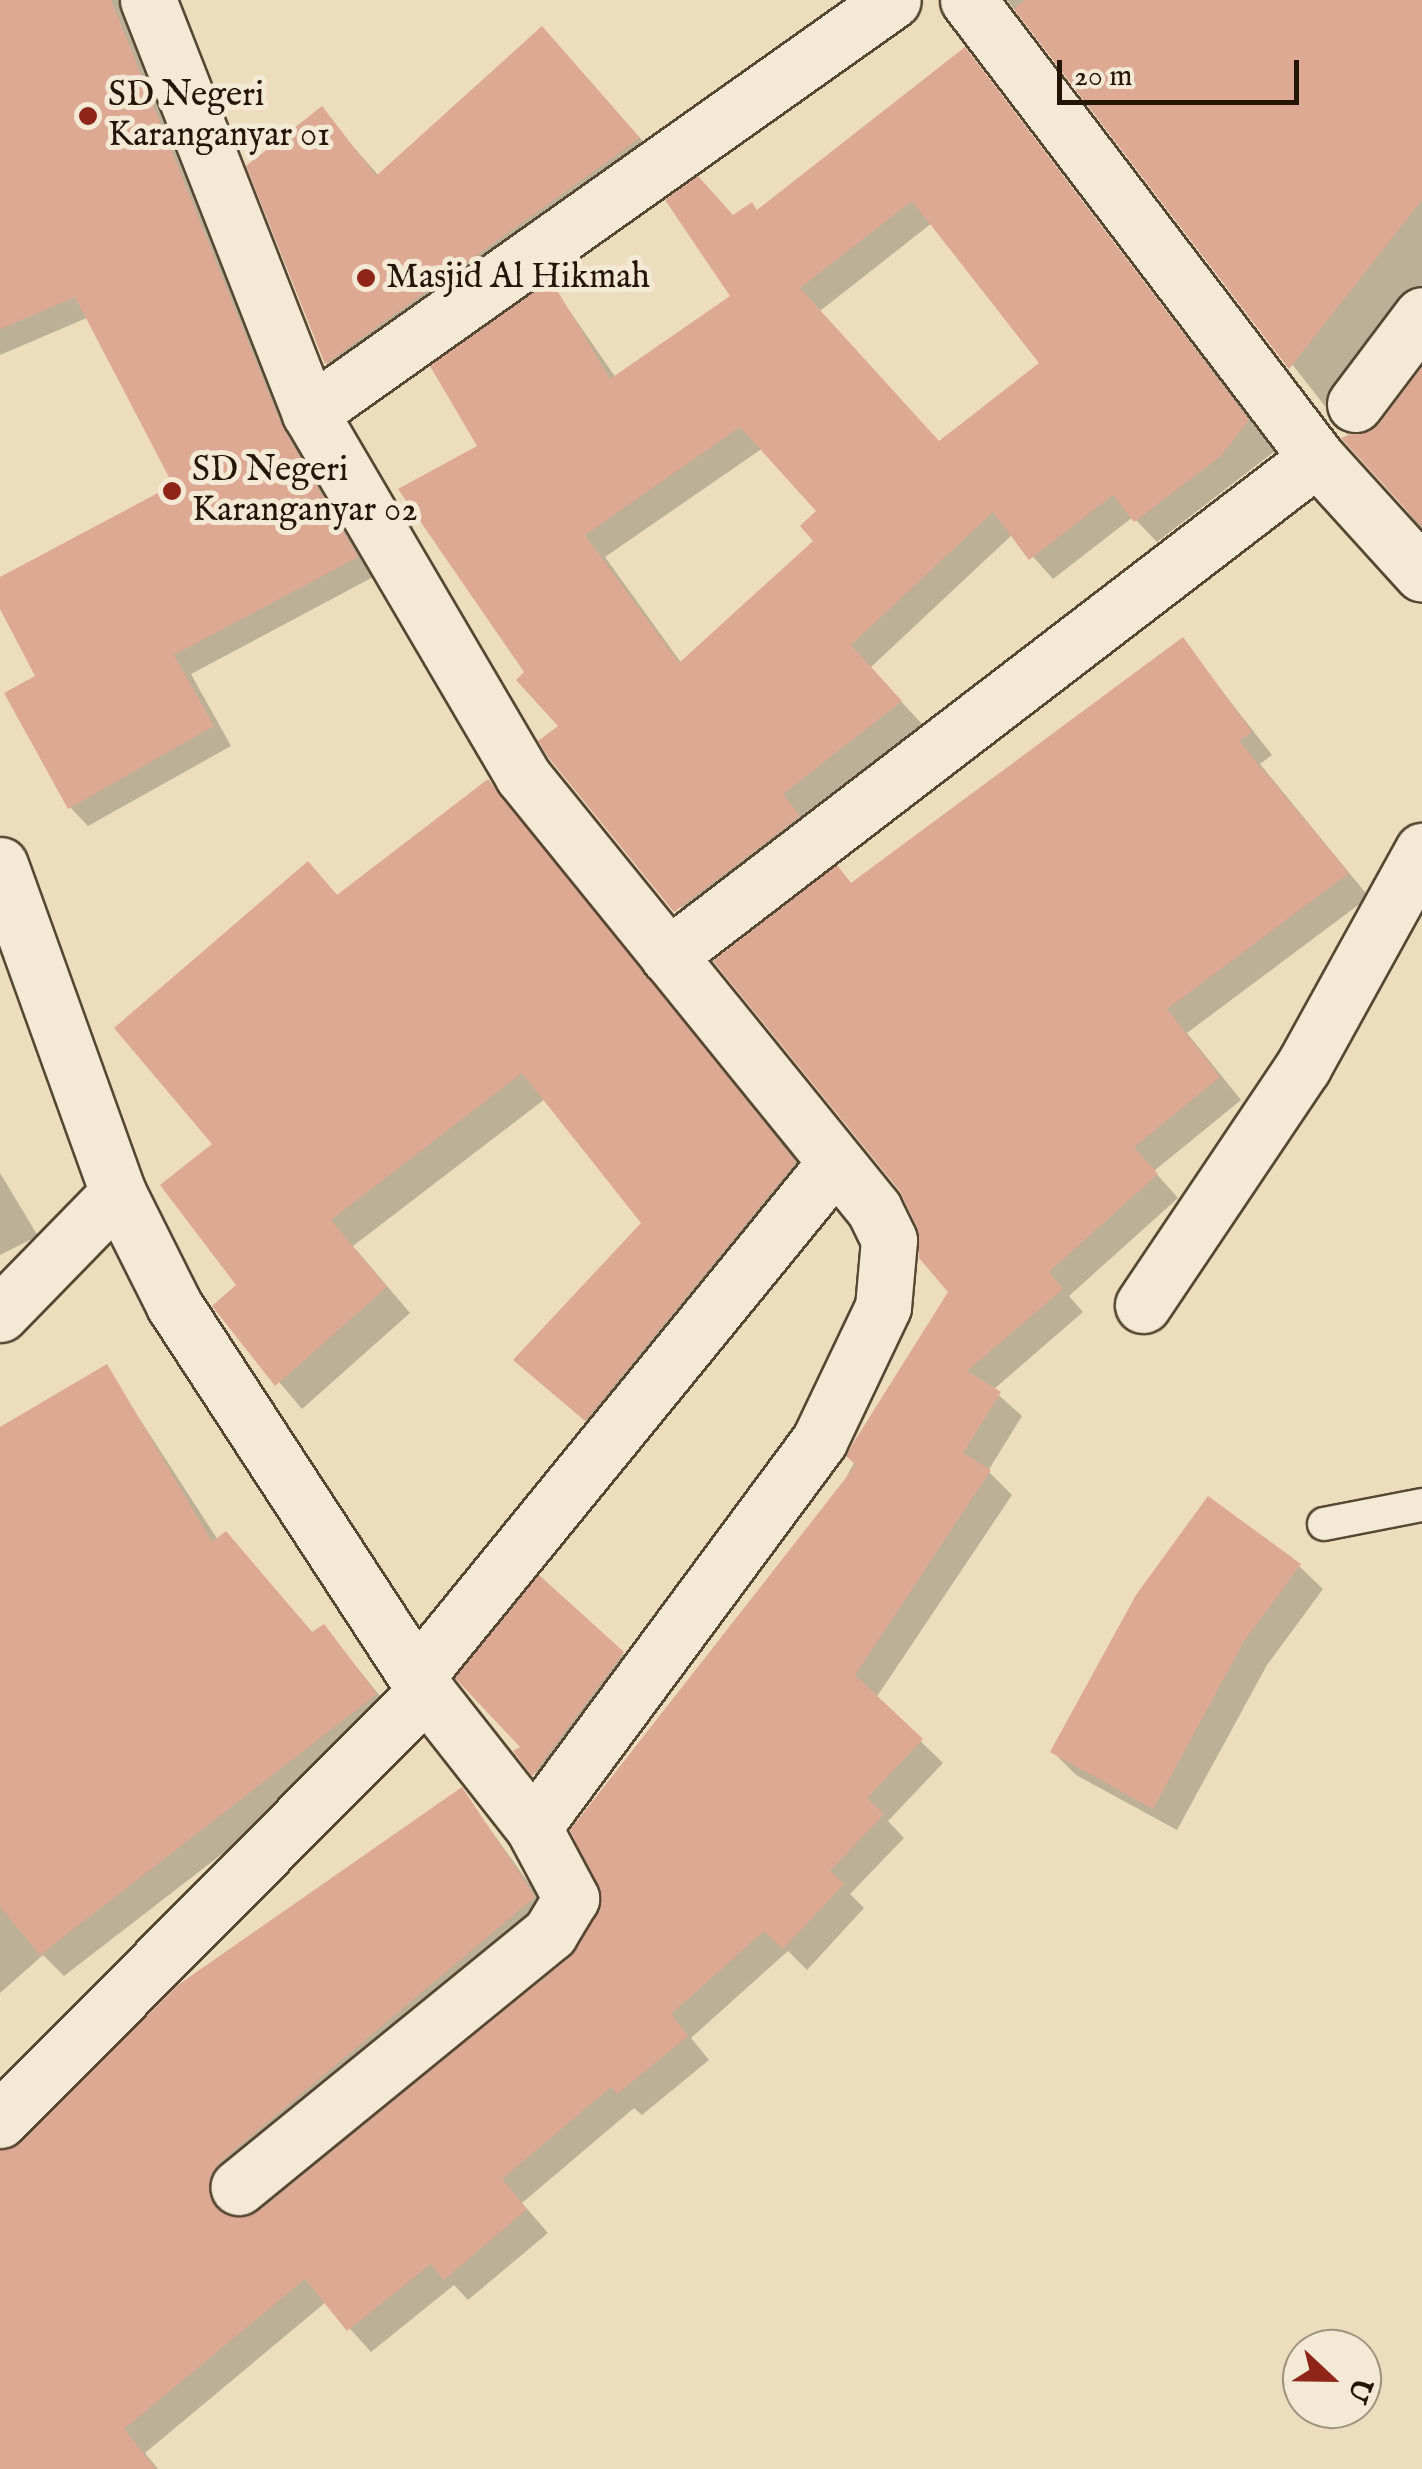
<!DOCTYPE html>
<style>
body{margin:0}
#map{position:relative;width:1422px;height:2469px;overflow:hidden;background:#ecddbd;font-family:"IM FELL English",serif}
div>[style]{position:absolute}
[style*='--x']{left:calc(var(--x)*1px);top:calc(var(--y)*1px);width:calc(var(--w)*1px);rotate:calc(var(--a)*1deg)}
.shadow>*{inset:0;background:#0003}
.building>*{inset:0;background:#dda993}
.roads{filter:drop-shadow(2px 0 #564732) drop-shadow(-2px 0 #564732) drop-shadow(0 2px #564732) drop-shadow(0 -2px #564732)}
.lane>*{height:32px;margin:-16px;padding:0 16px;transform-origin:16px;border-radius:16px;background:#f3e9d4}
.street>*{height:55px;margin:-27.5px;padding:0 27.5px;transform-origin:27.5px;border-radius:27.5px;background:#f3e9d4}
.dots>*{width:28px;height:28px;translate:-50% -50%;box-sizing:border-box;border:5px solid #f3e9d4;border-radius:50%}
span{translate:-50% -50%;white-space:nowrap;text-align:center;line-height:1.15;-webkit-text-stroke:10px #f3e9d4;paint-order:stroke}
.poi-label{font-size:35px;color:#241504}
.left{translate:0 -50%;text-align:left}
.north{position:absolute;left:1282px;top:2329px;width:100px;height:100px;box-sizing:border-box;background:#f3e9d4;border:2px solid #a09481;border-radius:50%;rotate:112deg;font-size:28px;font-weight:700;line-height:40px;text-align:center;color:#241504}
.north::after{content:'';display:block;margin:auto;width:35px;height:45px;background:#8f2418;clip-path:polygon(50% 0,100% 100%,50% 72%,0 100%)}
.scale{position:absolute;left:1057px;top:60px;width:242px;height:45px;box-sizing:border-box;border:5px solid #241504;border-top:0;padding-left:12px;font-size:30px;line-height:35px;white-space:nowrap;color:#241504;-webkit-text-stroke:8px #f3e9d4;paint-order:stroke}
</style>
<div id="map">
<div class="shadow">
<i style="clip-path:polygon(0 0,121px 0,299px 446px,375px 576px,191px 674px,231px 746px,88px 826px,70px 807px,38px 677px,0 604px,0 580px,177px 486px,89px 317px,0 355px)"></i>
<i style="clip-path:polygon(1007px 0,1422px 0,1422px 322px,1345px 422px,1350px 438px,1382px 425px,1422px 368px,1422px 530px)"></i>
<i style="clip-path:polygon(evenodd,964px 51px,1275px 451px,1157px 542px,1133px 517px,1053px 579px,1013px 534px,870px 668px,922px 724px,803px 816px,819px 838px,697px 932px,528px 672px,481px 447px,551px 284px,616px 378px,733px 297px,734px 217px,759px 212px,964px 51px,932px 223px,1043px 363px,940px 443px,820px 311px,932px 223px,964px 51px,763px 448px,820px 512px,817px 541px,682px 664px,605px 557px,763px 448px)"></i>
<i style="clip-path:polygon(565px 53px,661px 162px,350px 386px,327px 363px,250px 166px,321px 110px,379px 176px)"></i>
<i style="clip-path:polygon(1183px 641px,1272px 755px,1260px 764px,1369px 897px,1187px 1033px,1241px 1100px,1154px 1171px,1178px 1198px,1069px 1296px,1083px 1312px,993px 1390px,1022px 1416px,988px 1471px,1012px 1495px,876px 1698px,943px 1763px,888px 1821px,904px 1838px,850px 1894px,864px 1908px,807px 1970px,788px 1951px,691px 2038px,709px 2060px,642px 2115px,634px 2108px,522px 2203px,548px 2233px,468px 2300px,454px 2285px,371px 2352px,326px 2302px,145px 2453px,158px 2469px,0 2469px,0 2150px,10px 2153px,180px 1987px,462px 1790px,556px 1921px,240px 2186px,230px 2216px,244px 2221px,578px 1951px,951px 1292px,920px 1227px,837px 869px,853px 885px)"></i>
<i style="clip-path:polygon(488px 783px,819px 1188px,611px 1443px,516px 1360px,644px 1223px,545px 1099px,353px 1246px,410px 1313px,302px 1409px,215px 1306px,239px 1285px,216px 1144px,308px 865px,339px 897px)"></i>
<i style="clip-path:polygon(0 1173px,38px 1236px,0 1255px)"></i>
<i style="clip-path:polygon(106px 1367px,218px 1540px,225px 1534px,314px 1634px,324px 1627px,398px 1718px,64px 1976px,43px 1955px,0 1993px,0 1430px)"></i>
<i style="clip-path:polygon(1299px 1566px,1323px 1589px,1267px 1665px,1177px 1830px,1076px 1775px,1053px 1752px)"></i>
<i style="clip-path:polygon(622px 1654px,646px 1677px,557px 1797px,517px 1752px)"></i>
</div>
<div class="building">
<i style="clip-path:polygon(0 0,111px 0,281px 424px,358px 557px,174px 655px,214px 726px,68px 809px,4px 693px,35px 676px,0 609px,0 577px,173px 485px,75px 297px,0 329px)"></i>
<i style="clip-path:polygon(1025px 0,1422px 0,1422px 200px,1289px 369px,1014px 9px)"></i>
<i style="clip-path:polygon(542px 26px,640px 138px,325px 364px,246px 166px,322px 106px,376px 176px)"></i>
<i style="clip-path:polygon(evenodd,965px 47px,1249px 420px,1221px 456px,1134px 522px,1113px 495px,1029px 560px,993px 512px,851px 645px,902px 701px,783px 794px,800px 816px,674px 912px,548px 757px,538px 741px,558px 726px,516px 680px,524px 672px,398px 489px,477px 446px,430px 366px,551px 280px,610px 379px,730px 296px,665px 200px,698px 176px,733px 215px,752px 202px,757px 210px,965px 47px,912px 201px,1039px 363px,939px 441px,800px 288px,912px 201px,965px 47px,740px 427px,816px 511px,800px 526px,813px 541px,679px 663px,585px 535px,740px 427px)"></i>
<i style="clip-path:polygon(1422px 367px,1422px 527px,1341px 438px,1379px 424px)"></i>
<i style="clip-path:polygon(1183px 637px,1252px 732px,1239px 741px,1349px 873px,1167px 1009px,1220px 1077px,1134px 1147px,1158px 1174px,1049px 1272px,1063px 1289px,967px 1371px,1001px 1392px,963px 1453px,991px 1470px,855px 1675px,923px 1739px,867px 1798px,884px 1814px,830px 1871px,844px 1884px,783px 1949px,764px 1931px,671px 2014px,688px 2036px,617px 2094px,611px 2087px,502px 2179px,527px 2209px,444px 2280px,431px 2264px,347px 2331px,305px 2279px,124px 2429px,156px 2469px,0 2469px,0 2150px,22px 2142px,178px 1985px,462px 1787px,535px 1897px,219px 2163px,210px 2177px,214px 2206px,229px 2216px,259px 2211px,570px 1957px,602px 1898px,570px 1830px,856px 1465px,846px 1456px,852px 1445px,948px 1292px,919px 1258px,917px 1227px,899px 1190px,713px 961px,837px 865px,851px 883px)"></i>
<i style="clip-path:polygon(488px 779px,796px 1162px,585px 1421px,513px 1360px,641px 1223px,522px 1073px,331px 1220px,387px 1287px,275px 1386px,212px 1306px,236px 1285px,160px 1185px,212px 1144px,114px 1028px,308px 861px,337px 895px)"></i>
<i style="clip-path:polygon(107px 1364px,212px 1542px,226px 1531px,312px 1632px,324px 1624px,377px 1694px,40px 1955px,0 1907px,0 1427px)"></i>
<i style="clip-path:polygon(1208px 1496px,1301px 1564px,1244px 1641px,1153px 1809px,1050px 1752px,1136px 1595px)"></i>
<i style="clip-path:polygon(539px 1575px,624px 1652px,532px 1776px,513px 1751px,520px 1747px,455px 1678px)"></i>
</div>
<div class="roads">
<div class="lane">
<i style="--x:1324;--y:1524;--w:100;--a:-11"></i>
</div>
<div class="street">
<i style="--x:148;--y:0;--w:444;--a:68.6"></i>
<i style="--x:310;--y:413;--w:420;--a:59.6"></i>
<i style="--x:522;--y:775;--w:559;--a:50.96"></i>
<i style="--x:874;--y:1209;--w:34;--a:64"></i>
<i style="--x:889;--y:1240;--w:67;--a:95.1"></i>
<i style="--x:883;--y:1307;--w:148;--a:115.5"></i>
<i style="--x:819;--y:1441;--w:480;--a:126.5"></i>
<i style="--x:968;--y:0;--w:576;--a:52.69"></i>
<i style="--x:1317;--y:458;--w:156;--a:47.8"></i>
<i style="--x:1355;--y:404;--w:111;--a:-53"></i>
<i style="--x:310;--y:413;--w:714;--a:-35.31"></i>
<i style="--x:0;--y:865;--w:349;--a:70.2"></i>
<i style="--x:118;--y:1193;--w:125;--a:63.4"></i>
<i style="--x:174;--y:1305;--w:461;--a:56.9"></i>
<i style="--x:426;--y:1691;--w:173;--a:51.8"></i>
<i style="--x:533;--y:1827;--w:81;--a:61.8"></i>
<i style="--x:571;--y:1898;--w:41;--a:121"></i>
<i style="--x:550;--y:1933;--w:402;--a:140.8"></i>
<i style="--x:668;--y:956;--w:818;--a:-37.5"></i>
<i style="--x:1143;--y:1305;--w:287;--a:-56.1"></i>
<i style="--x:1303;--y:1067;--w:247;--a:-61.1"></i>
<i style="--x:0;--y:1314;--w:169;--a:-45.7"></i>
<i style="--x:420;--y:1672;--w:657;--a:-50.81"></i>
<i style="--x:0;--y:2120;--w:605;--a:-45.2"></i>
</div>
</div>
<div class="dots">
<i style="left:88px;top:116px;background:#8f2418"></i>
<i style="left:366px;top:278px;background:#8f2418"></i>
<i style="left:172px;top:491px;background:#8f2418"></i>
</div>
<div class="poi-label">
<span class="left" style="left:108px;top:116px">SD Negeri<br>Karanganyar 01</span>
<span class="left" style="left:386px;top:278px">Masjid Al Hikmah</span>
<span class="left" style="left:192px;top:491px">SD Negeri<br>Karanganyar 02</span>
</div>
<div class="north">U</div>
<div class="scale">20 m</div>
</div>
